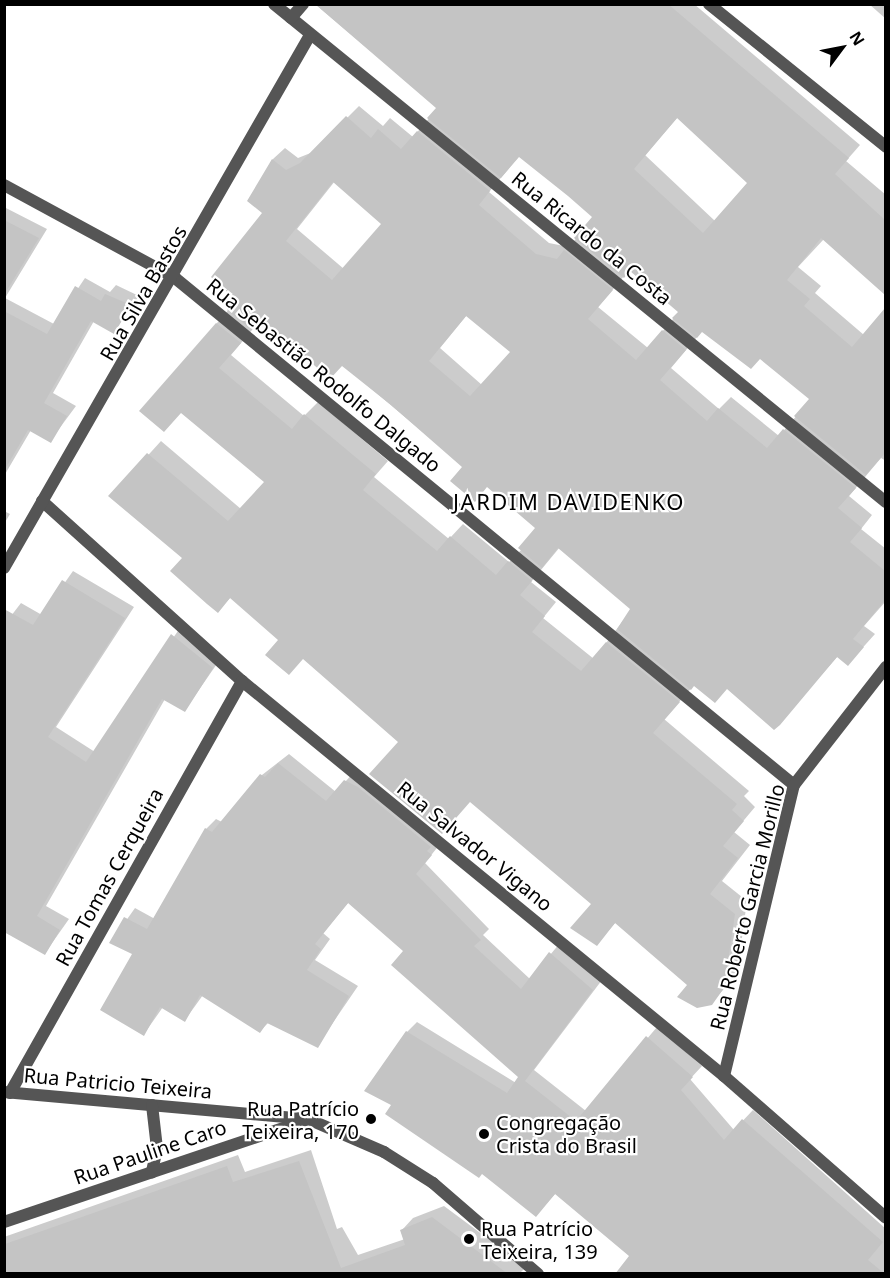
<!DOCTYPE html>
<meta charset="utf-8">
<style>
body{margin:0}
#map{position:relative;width:890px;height:1278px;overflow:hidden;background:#fff;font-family:"Noto Sans",sans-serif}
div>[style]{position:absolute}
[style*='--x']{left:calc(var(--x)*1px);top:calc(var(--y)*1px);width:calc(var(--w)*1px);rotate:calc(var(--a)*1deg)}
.shadow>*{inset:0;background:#0003}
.building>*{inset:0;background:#c4c4c4}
.minor>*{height:12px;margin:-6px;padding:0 6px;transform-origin:6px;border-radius:6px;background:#555}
.dots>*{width:16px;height:16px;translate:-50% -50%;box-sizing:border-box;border:3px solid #fff;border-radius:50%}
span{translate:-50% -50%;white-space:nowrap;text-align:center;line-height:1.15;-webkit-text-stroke:4.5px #fff;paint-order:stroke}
.street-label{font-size:20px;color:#000}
.poi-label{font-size:20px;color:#000}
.right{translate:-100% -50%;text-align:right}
.left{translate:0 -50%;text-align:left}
.quarter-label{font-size:22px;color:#000;letter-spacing:1.5px}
.frame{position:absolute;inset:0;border:6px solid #000;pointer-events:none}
.north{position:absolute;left:812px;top:18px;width:60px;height:60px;-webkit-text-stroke:4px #fff;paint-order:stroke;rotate:58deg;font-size:16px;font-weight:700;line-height:24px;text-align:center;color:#000}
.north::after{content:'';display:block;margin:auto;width:21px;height:27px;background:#000;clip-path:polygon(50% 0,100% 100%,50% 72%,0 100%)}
</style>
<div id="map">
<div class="shadow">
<i style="clip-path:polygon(evenodd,315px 4px,694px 4px,860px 145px,846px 161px,886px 195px,886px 293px,824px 239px,798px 267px,821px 286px,815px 293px,864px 335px,886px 310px,886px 461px,881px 458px,849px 496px,872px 515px,861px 529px,886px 549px,886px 601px,864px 626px,875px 634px,848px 664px,838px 656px,785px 716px,728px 688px,695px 684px,664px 719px,749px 791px,744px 796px,755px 807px,734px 832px,750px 845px,722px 881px,747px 901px,737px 974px,715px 999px,689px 985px,616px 922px,597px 944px,593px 904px,231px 597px,218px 611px,184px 558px,111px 496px,161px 441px,241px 509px,266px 482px,182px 411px,141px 410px,238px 299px,264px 213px,249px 201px,273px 159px,285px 148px,298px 158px,313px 152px,359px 106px,383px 126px,390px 118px,413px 137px,438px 108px,315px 4px,678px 117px,749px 183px,715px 221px,645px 155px,678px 117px,315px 4px,520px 155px,594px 217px,569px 247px,549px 243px,489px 192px,520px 155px,315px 4px,335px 181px,383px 223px,344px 269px,297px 229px,335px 181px,315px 4px,630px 269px,680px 311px,648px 348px,598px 307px,630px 269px,315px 4px,467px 315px,512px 352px,482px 385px,440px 348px,467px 315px,315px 4px,262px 318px,343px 365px,537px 528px,522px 549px,509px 562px,463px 524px,449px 539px,374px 477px,388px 461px,318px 402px,304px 416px,231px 355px,262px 318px,315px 4px,702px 331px,761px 357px,811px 399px,779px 436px,731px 397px,719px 409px,671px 368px,702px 331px,315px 4px,560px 547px,632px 609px,594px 659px,543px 618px,556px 602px,531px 582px,560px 547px)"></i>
<i style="clip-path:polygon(869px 4px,886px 4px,886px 19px)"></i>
<i style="clip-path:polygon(4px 207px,47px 229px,5px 298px,54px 324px,85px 278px,110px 292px,116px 285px,139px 296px,114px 332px,94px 321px,53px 393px,76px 406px,50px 441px,31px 430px,4px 476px)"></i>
<i style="clip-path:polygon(4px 511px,10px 514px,4px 524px)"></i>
<i style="clip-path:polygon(73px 571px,134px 607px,56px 727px,95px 752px,182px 625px,221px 658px,185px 710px,165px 699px,46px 906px,69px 919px,45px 953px,4px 930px,4px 625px,21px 603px,42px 615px)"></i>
<i style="clip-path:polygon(289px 754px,336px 792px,355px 771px,440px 844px,425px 863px,489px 929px,483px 935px,530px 979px,560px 943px,602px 980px,534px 1070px,586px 1111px,657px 1027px,702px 1066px,690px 1079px,734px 1130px,753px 1110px,886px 1229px,886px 1274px,617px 1274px,631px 1256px,556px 1193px,536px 1215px,394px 1104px,407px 1032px,417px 1022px,516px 1083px,520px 1077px,405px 951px,349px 902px,323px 933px,330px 939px,315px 960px,358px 986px,317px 1046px,269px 1022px,260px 1031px,203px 995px,185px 1020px,163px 1007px,144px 1034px,134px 953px,111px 942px,135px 908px,155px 919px,206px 829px,216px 819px,222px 822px,262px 775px)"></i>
<i style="clip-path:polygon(311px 1150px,337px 1229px,342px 1227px,358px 1255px,405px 1239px,402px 1230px,413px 1218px,444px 1206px,526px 1267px,519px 1274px,4px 1274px,4px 1237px,238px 1155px,245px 1172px)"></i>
</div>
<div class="building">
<i style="clip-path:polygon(evenodd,315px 4px,668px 4px,849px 158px,835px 174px,885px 220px,885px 295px,821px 238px,787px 280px,810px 299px,804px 306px,852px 347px,885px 308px,885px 453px,866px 475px,794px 416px,809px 399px,760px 359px,751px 369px,702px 332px,697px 338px,672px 318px,678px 312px,630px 271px,624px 278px,574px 238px,592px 217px,568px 196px,519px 157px,501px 178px,427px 118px,436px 108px,315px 4px,677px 118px,747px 183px,703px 233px,634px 169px,677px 118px)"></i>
<i style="clip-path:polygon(evenodd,346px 116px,371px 138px,378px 129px,401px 149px,417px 131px,490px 191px,479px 205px,536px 254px,557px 259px,564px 250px,613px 290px,588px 319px,636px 360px,662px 330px,686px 350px,660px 380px,707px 421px,718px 408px,767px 448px,783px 429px,856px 488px,838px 508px,862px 528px,850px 542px,885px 571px,885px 600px,853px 639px,864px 647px,848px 666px,837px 657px,780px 725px,774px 730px,727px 689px,715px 703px,694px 686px,691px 690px,617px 629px,630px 609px,558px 548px,542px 568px,518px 548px,535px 528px,487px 487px,475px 502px,450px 481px,462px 467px,391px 405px,342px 366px,330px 379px,261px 319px,252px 330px,227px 310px,236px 300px,211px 277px,262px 213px,247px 201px,272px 159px,286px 170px,300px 163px,346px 116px,333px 182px,381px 224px,332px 280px,286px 241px,333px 182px,346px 116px,466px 316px,510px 352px,470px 396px,429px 361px,466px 316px)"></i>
<i style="clip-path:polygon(4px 220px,39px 238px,4px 295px)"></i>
<i style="clip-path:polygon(75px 286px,101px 301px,105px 294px,131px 305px,114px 334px,91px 321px,44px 403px,67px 416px,51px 443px,28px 430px,4px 471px,4px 311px,47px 334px)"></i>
<i style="clip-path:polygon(216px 323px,241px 343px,219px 368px,292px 429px,304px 414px,353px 455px,376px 474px,363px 490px,387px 510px,437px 551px,450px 536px,496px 575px,508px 561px,532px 581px,520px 595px,545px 616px,532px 632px,581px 671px,606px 642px,680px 702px,653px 733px,737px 804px,732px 810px,744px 821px,723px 846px,738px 858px,710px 894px,735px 914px,724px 988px,712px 1005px,697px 1008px,677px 997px,687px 985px,615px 923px,597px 946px,570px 928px,591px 904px,470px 802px,442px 834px,369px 774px,398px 742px,303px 659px,289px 675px,265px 655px,278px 640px,230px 598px,218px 613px,207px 604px,170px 571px,182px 558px,108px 496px,147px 453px,228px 521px,264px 482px,181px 413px,164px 432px,139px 411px)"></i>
<i style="clip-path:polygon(62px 580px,125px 618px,48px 737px,86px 762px,171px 634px,213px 668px,185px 712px,162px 699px,37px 916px,60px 930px,45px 955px,4px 932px,4px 609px,33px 625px)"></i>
<i style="clip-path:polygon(278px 763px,326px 801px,344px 780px,358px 787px,431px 847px,427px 851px,432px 855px,416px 874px,481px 940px,474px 946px,521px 989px,549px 952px,593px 990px,525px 1081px,576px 1121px,646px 1036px,693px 1077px,681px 1090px,724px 1140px,742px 1119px,883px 1242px,868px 1260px,885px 1274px,615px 1274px,629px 1256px,555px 1194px,536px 1217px,482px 1174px,479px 1178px,385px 1114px,391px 1105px,364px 1091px,406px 1031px,507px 1093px,518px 1077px,391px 965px,403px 951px,348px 903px,315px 944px,321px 949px,307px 970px,349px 996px,318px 1048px,267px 1023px,260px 1033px,200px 995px,185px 1022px,160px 1007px,144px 1036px,100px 1010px,132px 954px,109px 943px,124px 917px,147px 929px,205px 828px,212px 832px,260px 774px,265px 777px)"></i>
<i style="clip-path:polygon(299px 1161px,341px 1268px,405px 1245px,400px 1230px,432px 1217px,508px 1274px,5px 1274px,5px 1244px,227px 1166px,233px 1182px)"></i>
</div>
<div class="minor">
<i style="--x:274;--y:4;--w:789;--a:39.14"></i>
<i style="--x:709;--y:4;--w:228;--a:38.9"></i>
<i style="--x:291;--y:18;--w:18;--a:-49"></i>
<i style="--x:4;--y:185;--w:195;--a:28.5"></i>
<i style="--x:175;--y:278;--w:800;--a:39.32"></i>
<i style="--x:42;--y:501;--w:269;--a:42"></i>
<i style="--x:242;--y:681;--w:623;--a:39.33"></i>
<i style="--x:724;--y:1076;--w:215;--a:41.2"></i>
<i style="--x:4;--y:568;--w:615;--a:-60.14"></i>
<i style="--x:724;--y:1076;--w:299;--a:-76.5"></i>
<i style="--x:794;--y:785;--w:150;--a:-52.1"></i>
<i style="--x:4;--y:1092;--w:305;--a:5.1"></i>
<i style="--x:308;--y:1119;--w:83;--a:23.5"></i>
<i style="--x:384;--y:1152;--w:58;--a:32.3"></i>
<i style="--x:433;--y:1183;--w:139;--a:40.9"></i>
<i style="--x:10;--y:1093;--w:473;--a:-60.6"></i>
<i style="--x:152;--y:1105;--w:43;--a:83.4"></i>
<i style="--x:157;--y:1148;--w:25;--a:102"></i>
<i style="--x:4;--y:1222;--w:317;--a:-18.6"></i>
</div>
<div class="dots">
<i style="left:371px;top:1119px;background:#000"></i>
<i style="left:484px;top:1134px;background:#000"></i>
<i style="left:469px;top:1239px;background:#000"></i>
</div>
<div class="street-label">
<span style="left:592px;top:238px;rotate:39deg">Rua Ricardo da Costa</span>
<span style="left:143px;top:293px;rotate:-60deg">Rua Silva Bastos</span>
<span style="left:324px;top:375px;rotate:39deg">Rua Sebastião Rodolfo Dalgado</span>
<span style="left:475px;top:846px;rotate:39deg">Rua Salvador Vigano</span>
<span style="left:109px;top:877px;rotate:-61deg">Rua Tomas Cerqueira</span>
<span style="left:747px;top:907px;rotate:-76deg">Rua Roberto Garcia Morillo</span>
<span style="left:118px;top:1083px;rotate:5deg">Rua Patricio Teixeira</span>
<span style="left:150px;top:1152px;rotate:-19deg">Rua Pauline Caro</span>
</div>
<div class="poi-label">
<span class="right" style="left:359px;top:1120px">Rua Patrício<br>Teixeira, 170</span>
<span class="left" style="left:496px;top:1134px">Congregação<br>Crista do Brasil</span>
<span class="left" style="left:481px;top:1240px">Rua Patrício<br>Teixeira, 139</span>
</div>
<div class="quarter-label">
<span style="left:569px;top:502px">JARDIM DAVIDENKO</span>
</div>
<div class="frame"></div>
<div class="north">N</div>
</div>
